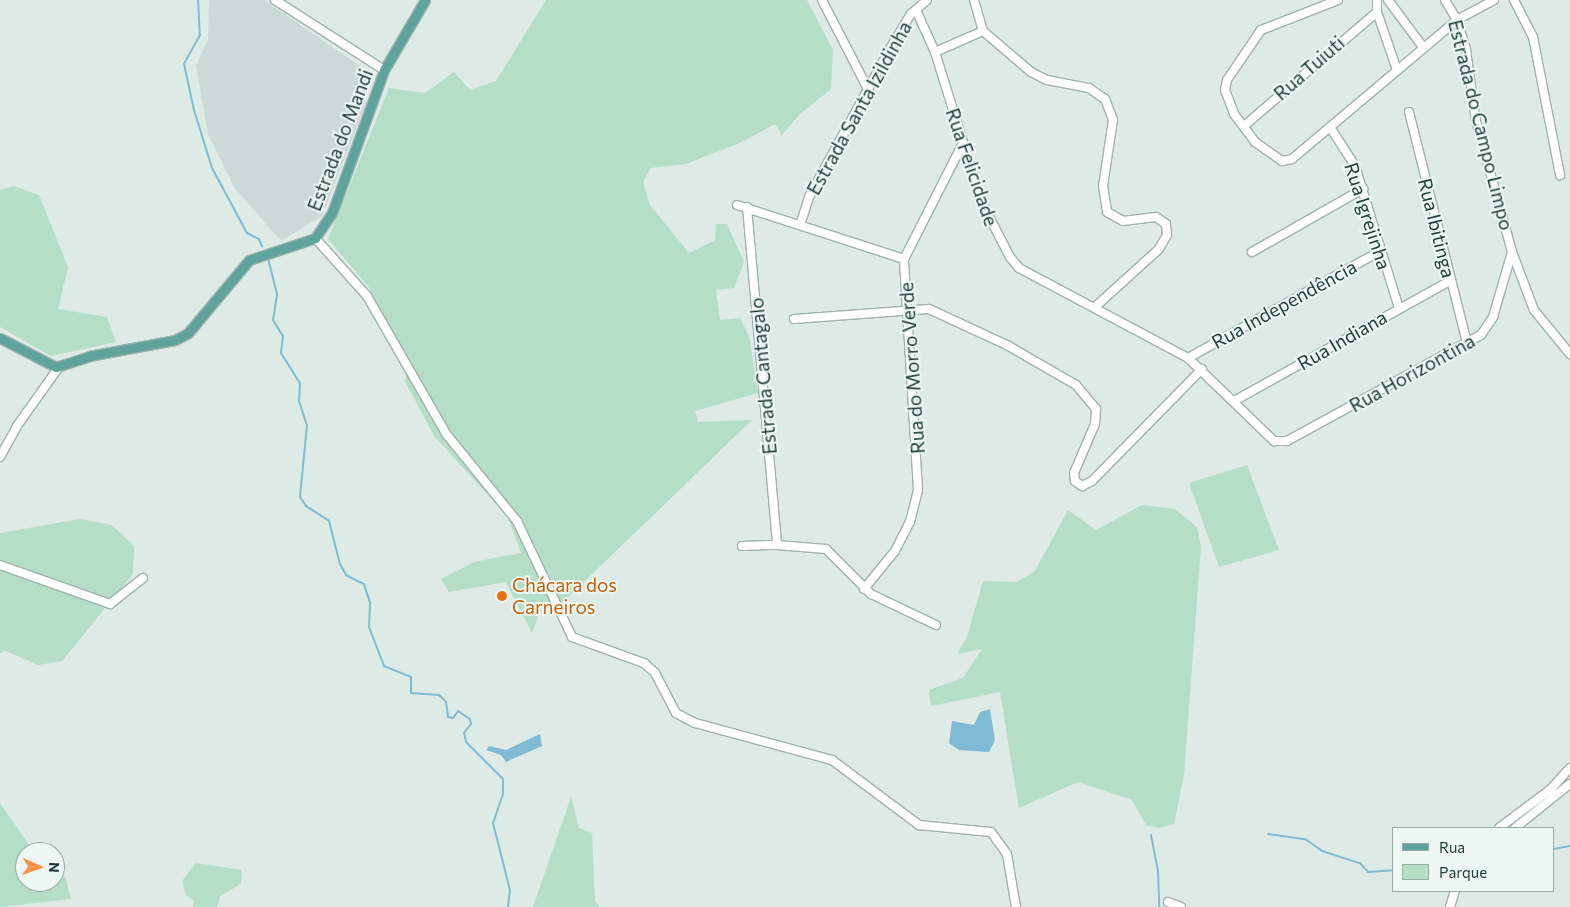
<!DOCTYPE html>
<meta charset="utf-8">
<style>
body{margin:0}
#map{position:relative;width:1570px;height:907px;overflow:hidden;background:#ddeae6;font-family:Commissioner,sans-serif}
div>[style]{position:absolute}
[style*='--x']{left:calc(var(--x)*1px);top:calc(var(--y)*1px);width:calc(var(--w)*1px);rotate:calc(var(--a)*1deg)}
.built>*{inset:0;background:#cbdad6}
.green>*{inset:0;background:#b4dec5}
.water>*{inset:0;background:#80bbd5}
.stream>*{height:2px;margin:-1px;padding:0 1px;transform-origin:1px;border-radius:1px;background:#80bbd5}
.roads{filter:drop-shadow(1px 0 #a0b2ae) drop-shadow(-1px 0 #a0b2ae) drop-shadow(0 1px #a0b2ae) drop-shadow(0 -1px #a0b2ae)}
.minor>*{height:8px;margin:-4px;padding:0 4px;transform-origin:4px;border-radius:4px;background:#fff}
.major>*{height:9px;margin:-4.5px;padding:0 4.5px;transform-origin:4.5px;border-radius:4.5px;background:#5ea49c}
.dots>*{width:14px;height:14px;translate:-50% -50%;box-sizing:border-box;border:2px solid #edf7f4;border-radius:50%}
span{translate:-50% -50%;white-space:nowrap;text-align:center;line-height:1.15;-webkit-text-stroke:4px #edf7f4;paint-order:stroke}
.street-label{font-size:19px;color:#1e3b37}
.food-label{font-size:19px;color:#c56008}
.left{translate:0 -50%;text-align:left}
.legend{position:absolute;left:1392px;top:827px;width:162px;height:65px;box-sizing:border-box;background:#edf7f4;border:1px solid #9aaca8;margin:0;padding:6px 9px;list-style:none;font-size:15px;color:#1e3b37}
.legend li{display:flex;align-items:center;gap:10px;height:25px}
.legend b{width:25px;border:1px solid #9aaca8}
.north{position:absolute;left:15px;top:842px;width:50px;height:50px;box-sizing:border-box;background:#edf7f4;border:1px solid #9aaca8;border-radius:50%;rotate:92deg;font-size:14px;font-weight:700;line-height:20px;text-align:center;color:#1e3b37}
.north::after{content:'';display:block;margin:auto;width:18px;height:22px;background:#fd9049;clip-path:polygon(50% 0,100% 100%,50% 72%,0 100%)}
</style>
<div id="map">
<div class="built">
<i style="clip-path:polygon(209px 0,264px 0,370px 73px,366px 103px,322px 216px,281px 241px,234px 187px,208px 134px,196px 65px,208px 40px)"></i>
</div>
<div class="green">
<i style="clip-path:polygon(546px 0,807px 0,833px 50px,831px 89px,799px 115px,782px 135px,775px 124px,742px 142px,686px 164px,651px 168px,643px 182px,650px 205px,689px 253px,715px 240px,716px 224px,727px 224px,744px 262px,734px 288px,716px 290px,720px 320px,740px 318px,749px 336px,758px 393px,695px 411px,698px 422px,752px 420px,561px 604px,541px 608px,532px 633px,506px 582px,449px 592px,441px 579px,474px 562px,521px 553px,508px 517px,434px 436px,405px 381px,408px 364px,368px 286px,328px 239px,389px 88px,425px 93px,454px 72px,470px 90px,496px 81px)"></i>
<i style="clip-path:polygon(14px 186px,39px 195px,68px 267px,58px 309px,107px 317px,116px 342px,51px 356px,0 327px,0 190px)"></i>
<i style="clip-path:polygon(1247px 465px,1279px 550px,1219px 567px,1189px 483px)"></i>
<i style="clip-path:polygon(1142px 505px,1175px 509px,1197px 527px,1201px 546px,1184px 775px,1174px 824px,1159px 828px,1146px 825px,1132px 800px,1078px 782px,1019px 808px,1000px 692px,931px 706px,929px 690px,963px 678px,982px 649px,957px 654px,967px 637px,983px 581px,1017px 582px,1035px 571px,1068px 510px,1096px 530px)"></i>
<i style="clip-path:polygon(80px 519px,112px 525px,134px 546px,133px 574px,62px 661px,38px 665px,6px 651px,0 653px,0 533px)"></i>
<i style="clip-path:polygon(571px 797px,579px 828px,592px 833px,595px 900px,599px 907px,533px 907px)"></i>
<i style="clip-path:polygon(0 803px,34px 852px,25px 852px,25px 882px,55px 882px,55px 877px,65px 877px,71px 899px,0 907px)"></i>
<i style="clip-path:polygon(196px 863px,242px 870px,241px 884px,220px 896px,217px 907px,193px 907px,194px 901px,186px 895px,182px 881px)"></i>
</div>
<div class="water">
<i style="clip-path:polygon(990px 709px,995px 740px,989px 752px,959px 750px,949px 743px,952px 721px,974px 725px,980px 712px)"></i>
<i style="clip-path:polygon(540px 734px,542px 746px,506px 762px,501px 755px,486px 750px,489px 746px,506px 750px)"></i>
</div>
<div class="stream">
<i style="--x:198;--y:0;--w:35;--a:87"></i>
<i style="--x:200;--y:35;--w:33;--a:119"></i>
<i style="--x:184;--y:64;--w:47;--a:77.7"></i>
<i style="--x:194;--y:110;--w:61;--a:72.8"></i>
<i style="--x:212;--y:168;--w:74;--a:61.7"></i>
<i style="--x:247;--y:233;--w:13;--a:27"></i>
<i style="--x:259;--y:239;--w:8;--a:67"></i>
<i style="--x:268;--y:258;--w:38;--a:76"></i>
<i style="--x:277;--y:295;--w:25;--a:99"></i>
<i style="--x:273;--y:320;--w:19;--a:58"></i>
<i style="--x:283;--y:336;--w:17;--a:97"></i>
<i style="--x:281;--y:353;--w:36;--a:58"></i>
<i style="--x:300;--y:383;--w:18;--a:93"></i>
<i style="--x:299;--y:401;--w:25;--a:72"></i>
<i style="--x:307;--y:425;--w:72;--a:95.6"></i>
<i style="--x:300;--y:497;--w:11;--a:56"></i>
<i style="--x:306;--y:506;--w:27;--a:33"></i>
<i style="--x:329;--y:521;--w:44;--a:75.7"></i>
<i style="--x:340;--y:564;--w:13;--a:61"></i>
<i style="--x:346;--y:575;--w:20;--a:27"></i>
<i style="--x:364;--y:584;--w:19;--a:72"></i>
<i style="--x:370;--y:602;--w:25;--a:92"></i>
<i style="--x:369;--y:627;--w:42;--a:69"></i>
<i style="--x:384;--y:666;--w:29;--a:22"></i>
<i style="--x:411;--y:677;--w:16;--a:90"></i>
<i style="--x:411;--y:693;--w:28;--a:4"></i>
<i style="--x:439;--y:695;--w:10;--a:45"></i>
<i style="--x:446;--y:702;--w:15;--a:82"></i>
<i style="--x:448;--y:717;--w:5;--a:11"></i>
<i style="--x:453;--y:718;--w:9;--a:-54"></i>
<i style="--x:458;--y:711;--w:14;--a:34"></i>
<i style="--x:470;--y:719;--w:5;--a:79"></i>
<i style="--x:471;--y:724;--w:11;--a:128"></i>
<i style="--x:464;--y:733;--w:9;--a:77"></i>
<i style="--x:466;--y:742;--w:52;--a:45"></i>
<i style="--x:503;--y:779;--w:15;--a:90"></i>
<i style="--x:503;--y:794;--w:31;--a:109"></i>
<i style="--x:493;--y:823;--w:69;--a:75.8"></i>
<i style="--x:510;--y:890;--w:17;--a:97"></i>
<i style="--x:1268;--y:834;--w:37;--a:8"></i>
<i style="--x:1305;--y:839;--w:21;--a:35"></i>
<i style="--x:1322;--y:851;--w:40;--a:18"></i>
<i style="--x:1360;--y:863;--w:12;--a:48"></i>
<i style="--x:1368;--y:872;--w:26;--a:-4"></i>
<i style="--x:1151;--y:835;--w:37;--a:79"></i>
<i style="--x:1158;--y:871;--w:36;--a:88"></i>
<i style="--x:1554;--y:849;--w:16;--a:-11"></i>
</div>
<div class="roads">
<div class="minor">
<i style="--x:275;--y:0;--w:130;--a:32.7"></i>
<i style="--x:822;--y:0;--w:102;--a:62.7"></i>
<i style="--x:974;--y:0;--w:32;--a:74"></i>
<i style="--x:983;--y:31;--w:63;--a:40.5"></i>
<i style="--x:1031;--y:72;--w:18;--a:27"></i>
<i style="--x:1047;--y:80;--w:43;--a:10.8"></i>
<i style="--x:1089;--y:88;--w:19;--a:35"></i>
<i style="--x:1105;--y:99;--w:22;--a:69"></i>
<i style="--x:1113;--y:120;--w:67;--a:98.6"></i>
<i style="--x:1103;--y:186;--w:26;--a:81"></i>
<i style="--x:1107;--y:212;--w:18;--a:29"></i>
<i style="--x:1123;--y:221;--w:33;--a:-7"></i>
<i style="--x:1156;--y:217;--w:12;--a:35"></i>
<i style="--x:1166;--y:224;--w:11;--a:85"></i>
<i style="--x:1167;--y:235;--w:16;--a:120"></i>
<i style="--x:1159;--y:249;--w:86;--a:137.8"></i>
<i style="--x:1338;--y:0;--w:83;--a:158.7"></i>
<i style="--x:1261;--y:30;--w:60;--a:124.2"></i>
<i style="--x:1227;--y:80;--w:10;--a:101"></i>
<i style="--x:1225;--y:90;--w:26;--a:69"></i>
<i style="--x:1234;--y:114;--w:35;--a:53"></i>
<i style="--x:1255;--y:142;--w:33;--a:35"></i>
<i style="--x:1282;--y:161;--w:10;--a:-11"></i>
<i style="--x:1292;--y:159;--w:216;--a:-40.1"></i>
<i style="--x:1457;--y:20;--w:42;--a:-28.4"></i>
<i style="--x:1377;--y:0;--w:12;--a:90"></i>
<i style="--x:1377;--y:12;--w:61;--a:71"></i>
<i style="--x:1388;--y:0;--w:59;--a:53.3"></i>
<i style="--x:1445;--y:0;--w:23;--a:59"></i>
<i style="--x:1457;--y:20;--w:31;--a:73"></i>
<i style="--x:1466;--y:50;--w:72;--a:82"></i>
<i style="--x:1476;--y:121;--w:136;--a:74.6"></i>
<i style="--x:1512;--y:252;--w:62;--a:69.2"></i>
<i style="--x:1534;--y:310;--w:57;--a:50.7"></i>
<i style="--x:1514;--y:0;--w:42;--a:62.8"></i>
<i style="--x:1533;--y:37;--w:141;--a:78.9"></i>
<i style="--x:916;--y:10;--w:46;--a:65.7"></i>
<i style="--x:935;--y:52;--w:158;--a:72.7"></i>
<i style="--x:982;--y:203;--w:61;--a:62.6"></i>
<i style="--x:1010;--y:257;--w:14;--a:51"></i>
<i style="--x:1019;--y:268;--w:191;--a:28"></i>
<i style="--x:1188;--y:358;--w:120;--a:44"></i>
<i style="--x:1274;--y:441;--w:13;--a:0"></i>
<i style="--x:1287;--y:441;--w:221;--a:-28.7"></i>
<i style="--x:1481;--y:335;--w:22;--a:-56"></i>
<i style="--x:1493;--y:317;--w:68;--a:-73.7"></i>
<i style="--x:935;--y:52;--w:52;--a:-23.6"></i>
<i style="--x:1409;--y:112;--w:238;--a:75.9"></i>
<i style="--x:1244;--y:126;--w:175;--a:-40.6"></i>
<i style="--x:1330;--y:127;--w:46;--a:57.3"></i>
<i style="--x:1355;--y:166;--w:149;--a:72.8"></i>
<i style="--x:737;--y:205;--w:176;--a:17.9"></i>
<i style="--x:747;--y:207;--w:339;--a:84.9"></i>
<i style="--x:801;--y:222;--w:26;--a:-72"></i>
<i style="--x:809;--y:197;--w:177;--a:-61.3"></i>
<i style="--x:894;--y:42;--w:33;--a:-59"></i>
<i style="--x:911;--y:14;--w:21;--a:-41"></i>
<i style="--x:315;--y:238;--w:78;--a:48.1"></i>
<i style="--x:367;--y:296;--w:160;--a:60.1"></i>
<i style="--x:447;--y:435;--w:111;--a:50.9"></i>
<i style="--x:517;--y:521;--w:128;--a:64.6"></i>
<i style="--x:572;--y:637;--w:77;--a:19.9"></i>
<i style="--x:644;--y:663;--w:15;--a:42"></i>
<i style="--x:655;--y:673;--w:45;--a:62.3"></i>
<i style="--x:676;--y:713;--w:21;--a:28"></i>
<i style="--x:695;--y:723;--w:142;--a:15.1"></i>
<i style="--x:832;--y:760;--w:109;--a:36.8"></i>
<i style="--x:919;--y:825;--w:72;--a:5.6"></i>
<i style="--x:991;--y:832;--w:27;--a:54"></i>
<i style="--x:1007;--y:854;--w:54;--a:80.4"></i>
<i style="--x:1252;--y:252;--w:128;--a:-29.6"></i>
<i style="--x:794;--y:319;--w:135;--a:-4.2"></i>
<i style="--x:929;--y:309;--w:86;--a:24.8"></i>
<i style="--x:1007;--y:345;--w:80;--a:30.1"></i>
<i style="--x:1076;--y:385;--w:31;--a:50"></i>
<i style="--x:1096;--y:409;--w:15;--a:94"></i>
<i style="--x:1095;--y:424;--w:53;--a:113.2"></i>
<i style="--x:1074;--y:473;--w:8;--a:83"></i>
<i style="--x:1075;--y:481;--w:9;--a:36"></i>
<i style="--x:1082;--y:486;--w:11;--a:-27"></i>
<i style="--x:1092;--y:481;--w:157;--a:-45.5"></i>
<i style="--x:1188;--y:358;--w:220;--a:-29.1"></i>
<i style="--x:1234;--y:401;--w:248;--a:-29.1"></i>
<i style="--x:0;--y:457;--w:35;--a:-61"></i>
<i style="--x:17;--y:426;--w:72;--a:-54.6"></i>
<i style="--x:742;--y:546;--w:35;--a:-2"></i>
<i style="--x:777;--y:545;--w:49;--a:4.7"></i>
<i style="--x:826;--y:549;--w:64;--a:45"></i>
<i style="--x:871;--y:594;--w:72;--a:25.5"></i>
<i style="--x:0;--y:565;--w:117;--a:19.5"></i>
<i style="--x:110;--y:604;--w:42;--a:-38.2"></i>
<i style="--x:864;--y:589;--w:49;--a:-50.8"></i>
<i style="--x:895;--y:551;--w:33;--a:-63"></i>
<i style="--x:910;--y:522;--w:33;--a:-76"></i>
<i style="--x:918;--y:490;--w:231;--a:-93.5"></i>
<i style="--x:904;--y:259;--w:128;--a:-63"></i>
<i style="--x:1499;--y:828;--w:65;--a:-36.9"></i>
<i style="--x:1551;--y:789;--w:28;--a:-48"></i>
<i style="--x:1515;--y:828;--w:70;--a:-38.7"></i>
<i style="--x:1168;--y:902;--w:14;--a:21"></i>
<i style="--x:1450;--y:907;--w:17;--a:-73"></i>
</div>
<div class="major">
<i style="--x:0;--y:338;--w:63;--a:27.4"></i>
<i style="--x:56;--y:367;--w:35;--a:-18"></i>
<i style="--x:89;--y:356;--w:87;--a:-10.5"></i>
<i style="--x:175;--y:340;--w:15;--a:-28"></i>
<i style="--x:188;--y:333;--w:95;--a:-50.1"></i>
<i style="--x:249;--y:260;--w:70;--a:-18.4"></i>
<i style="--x:315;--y:238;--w:30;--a:-56"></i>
<i style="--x:332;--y:213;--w:152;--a:-70"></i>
<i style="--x:384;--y:70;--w:81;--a:-59.6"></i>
</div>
</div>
<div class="dots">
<i style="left:502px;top:596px;background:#e8710a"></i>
</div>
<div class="street-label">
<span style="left:1309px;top:68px;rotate:-41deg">Rua Tuiuti</span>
<span style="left:859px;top:108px;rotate:-61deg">Estrada Santa Izildinha</span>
<span style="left:1481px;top:125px;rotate:76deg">Estrada do Campo Limpo</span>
<span style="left:340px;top:140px;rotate:-69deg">Estrada do Mandi</span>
<span style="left:972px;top:167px;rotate:71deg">Rua Felicidade</span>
<span style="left:1368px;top:216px;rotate:72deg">Rua Igrejinha</span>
<span style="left:1437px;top:228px;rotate:76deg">Rua Ibitinga</span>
<span style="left:1284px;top:304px;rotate:-29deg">Rua Independência</span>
<span style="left:1342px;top:340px;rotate:-30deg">Rua Indiana</span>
<span style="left:912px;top:368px;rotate:-94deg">Rua do Morro Verde</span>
<span style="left:1412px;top:373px;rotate:-29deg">Rua Horizontina</span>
<span style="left:763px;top:376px;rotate:-95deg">Estrada Cantagalo</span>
</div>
<div class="food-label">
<span class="left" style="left:512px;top:596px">Chácara dos<br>Carneiros</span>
</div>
<ul class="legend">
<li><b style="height:6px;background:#5ea49c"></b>Rua</li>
<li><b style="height:14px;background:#b4dec5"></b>Parque</li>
</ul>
<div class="north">N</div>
</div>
